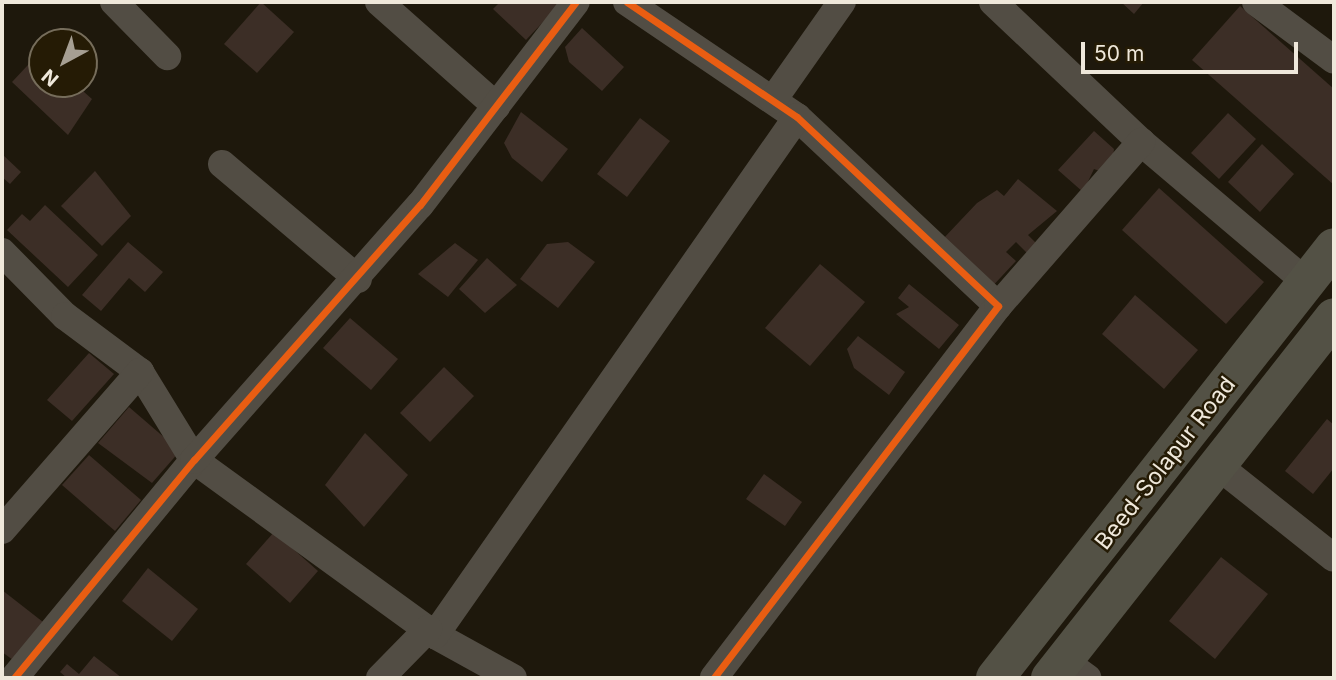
<!DOCTYPE html>
<style>
body{margin:0}
#map{position:relative;width:1336px;height:680px;overflow:hidden;background:#1e180c;font-family:Inter,sans-serif}
div>[style]{position:absolute}
[style*='--x']{left:calc(var(--x)*1px);top:calc(var(--y)*1px);width:calc(var(--w)*1px);rotate:calc(var(--a)*1deg)}
.building>*{inset:0;background:#3c2e26}
.street>*{height:28px;margin:-14px;padding:0 14px;transform-origin:14px;border-radius:14px;background:#524d44}
.secondary>*{height:38px;margin:-19px;padding:0 19px;transform-origin:19px;border-radius:19px;background:#535145}
.cycleway>*{height:7px;margin:-3.5px;padding:0 3.5px;transform-origin:3.5px;border-radius:3.5px;background:#e95d12}
span{translate:-50% -50%;white-space:nowrap;text-align:center;line-height:1.15;-webkit-text-stroke:5px #251b05;paint-order:stroke}
.street-label{font-size:23px;color:#efe8db}
.frame{position:absolute;inset:0;border:4px solid #efe8db;pointer-events:none}
.north{position:absolute;left:28px;top:28px;width:70px;height:70px;box-sizing:border-box;background:#251b05;border:2px solid #766d5b;border-radius:50%;rotate:221deg;font-size:19px;font-weight:700;line-height:28px;text-align:center;color:#efe8db}
.north::after{content:'';display:block;margin:auto;width:24px;height:32px;background:#a69f93;clip-path:polygon(50% 0,100% 100%,50% 72%,0 100%)}
.scale{position:absolute;left:1081px;top:42px;width:217px;height:32px;box-sizing:border-box;border:4px solid #efe8db;border-top:0;padding-left:9px;font-size:21px;line-height:24px;white-space:nowrap;color:#efe8db;-webkit-text-stroke:5px #251b05;paint-order:stroke}
</style>
<div id="map">
<div class="building">
<i style="clip-path:polygon(261px 2px,294px 32px,257px 73px,224px 44px)"></i>
<i style="clip-path:polygon(500px 2px,562px 2px,526px 40px,493px 9px)"></i>
<i style="clip-path:polygon(1121px 2px,1144px 2px,1134px 14px)"></i>
<i style="clip-path:polygon(1240px 6px,1334px 89px,1334px 185px,1192px 60px)"></i>
<i style="clip-path:polygon(582px 28px,624px 67px,602px 91px,569px 62px,565px 47px)"></i>
<i style="clip-path:polygon(42px 50px,42px 84px,75px 84px,92px 99px,68px 135px,12px 82px)"></i>
<i style="clip-path:polygon(521px 112px,568px 149px,542px 182px,512px 158px,504px 143px)"></i>
<i style="clip-path:polygon(1228px 113px,1256px 139px,1219px 179px,1191px 153px)"></i>
<i style="clip-path:polygon(640px 118px,670px 141px,627px 197px,597px 174px)"></i>
<i style="clip-path:polygon(1094px 131px,1114px 149px,1113px 157px,1100px 171px,1094px 169px,1083px 192px,1058px 170px)"></i>
<i style="clip-path:polygon(1262px 144px,1294px 174px,1260px 212px,1228px 182px)"></i>
<i style="clip-path:polygon(2px 154px,21px 172px,10px 184px,2px 177px)"></i>
<i style="clip-path:polygon(95px 171px,131px 216px,102px 246px,61px 206px)"></i>
<i style="clip-path:polygon(1018px 179px,1057px 211px,1028px 235px,1037px 244px,1027px 253px,1016px 242px,1006px 252px,1016px 261px,988px 291px,942px 240px,977px 203px,997px 190px,1004px 196px)"></i>
<i style="clip-path:polygon(1159px 188px,1264px 282px,1226px 324px,1122px 230px)"></i>
<i style="clip-path:polygon(45px 205px,98px 255px,68px 287px,7px 230px,22px 214px,30px 221px)"></i>
<i style="clip-path:polygon(128px 242px,163px 272px,145px 292px,129px 278px,101px 311px,82px 295px)"></i>
<i style="clip-path:polygon(568px 242px,595px 262px,558px 308px,520px 279px,547px 244px)"></i>
<i style="clip-path:polygon(455px 243px,478px 260px,448px 297px,418px 274px)"></i>
<i style="clip-path:polygon(487px 258px,517px 285px,485px 313px,459px 289px)"></i>
<i style="clip-path:polygon(820px 264px,865px 302px,810px 366px,765px 328px)"></i>
<i style="clip-path:polygon(909px 284px,959px 325px,939px 349px,896px 314px,909px 307px,898px 298px)"></i>
<i style="clip-path:polygon(1135px 295px,1198px 350px,1164px 389px,1102px 334px)"></i>
<i style="clip-path:polygon(350px 318px,398px 359px,371px 390px,323px 348px)"></i>
<i style="clip-path:polygon(858px 336px,905px 372px,889px 395px,854px 368px,847px 349px)"></i>
<i style="clip-path:polygon(89px 353px,114px 374px,72px 421px,47px 400px)"></i>
<i style="clip-path:polygon(444px 367px,474px 396px,430px 442px,400px 413px)"></i>
<i style="clip-path:polygon(129px 407px,180px 451px,152px 483px,98px 443px)"></i>
<i style="clip-path:polygon(1327px 419px,1334px 425px,1334px 468px,1313px 494px,1285px 471px)"></i>
<i style="clip-path:polygon(365px 433px,408px 475px,364px 527px,325px 485px)"></i>
<i style="clip-path:polygon(89px 455px,141px 500px,115px 531px,62px 485px)"></i>
<i style="clip-path:polygon(764px 474px,802px 502px,785px 526px,746px 499px)"></i>
<i style="clip-path:polygon(274px 532px,318px 571px,290px 603px,246px 564px)"></i>
<i style="clip-path:polygon(1221px 557px,1268px 594px,1215px 659px,1169px 621px)"></i>
<i style="clip-path:polygon(148px 568px,198px 609px,172px 641px,122px 601px)"></i>
<i style="clip-path:polygon(2px 590px,43px 622px,13px 660px,2px 652px)"></i>
<i style="clip-path:polygon(94px 656px,122px 678px,67px 678px,60px 672px,67px 664px,79px 674px)"></i>
</div>
<div class="street">
<i style="--x:114;--y:2;--w:76;--a:45.5"></i>
<i style="--x:379;--y:2;--w:157;--a:41.6"></i>
<i style="--x:627;--y:2;--w:205;--a:34.1"></i>
<i style="--x:797;--y:117;--w:276;--a:43.2"></i>
<i style="--x:998;--y:306;--w:468;--a:127.4"></i>
<i style="--x:993;--y:2;--w:204;--a:43.4"></i>
<i style="--x:1141;--y:142;--w:218;--a:40.3"></i>
<i style="--x:1256;--y:2;--w:97;--a:36.6"></i>
<i style="--x:773;--y:100;--w:120;--a:-54.9"></i>
<i style="--x:222;--y:164;--w:178;--a:40.2"></i>
<i style="--x:2;--y:252;--w:90;--a:45.5"></i>
<i style="--x:65;--y:316;--w:94;--a:36.7"></i>
<i style="--x:140;--y:372;--w:103;--a:58.5"></i>
<i style="--x:194;--y:460;--w:298;--a:36"></i>
<i style="--x:435;--y:635;--w:89;--a:28.9"></i>
<i style="--x:998;--y:306;--w:218;--a:-48.9"></i>
<i style="--x:1217;--y:465;--w:149;--a:38.5"></i>
<i style="--x:2;--y:530;--w:210;--a:-48.9"></i>
<i style="--x:435;--y:635;--w:632;--a:-55.05"></i>
<i style="--x:1064;--y:661;--w:29;--a:36"></i>
<i style="--x:14;--y:678;--w:283;--a:-50.5"></i>
<i style="--x:194;--y:460;--w:341;--a:-48.5"></i>
<i style="--x:420;--y:205;--w:256;--a:-52.5"></i>
<i style="--x:380;--y:678;--w:69;--a:-45.6"></i>
</div>
<div class="secondary">
<i style="--x:995;--y:678;--w:548;--a:-51.81"></i>
<i style="--x:1050;--y:678;--w:459;--a:-51.8"></i>
</div>
<div class="cycleway">
<i style="--x:627;--y:2;--w:205;--a:34.1"></i>
<i style="--x:797;--y:117;--w:276;--a:43.2"></i>
<i style="--x:998;--y:306;--w:468;--a:127.4"></i>
<i style="--x:14;--y:678;--w:283;--a:-50.5"></i>
<i style="--x:194;--y:460;--w:341;--a:-48.5"></i>
<i style="--x:420;--y:205;--w:256;--a:-52.5"></i>
</div>
<div class="street-label">
<span style="left:1165px;top:463px;rotate:-52deg">Beed-Solapur Road</span>
</div>
<div class="frame"></div>
<div class="north">N</div>
<div class="scale">50 m</div>
</div>
